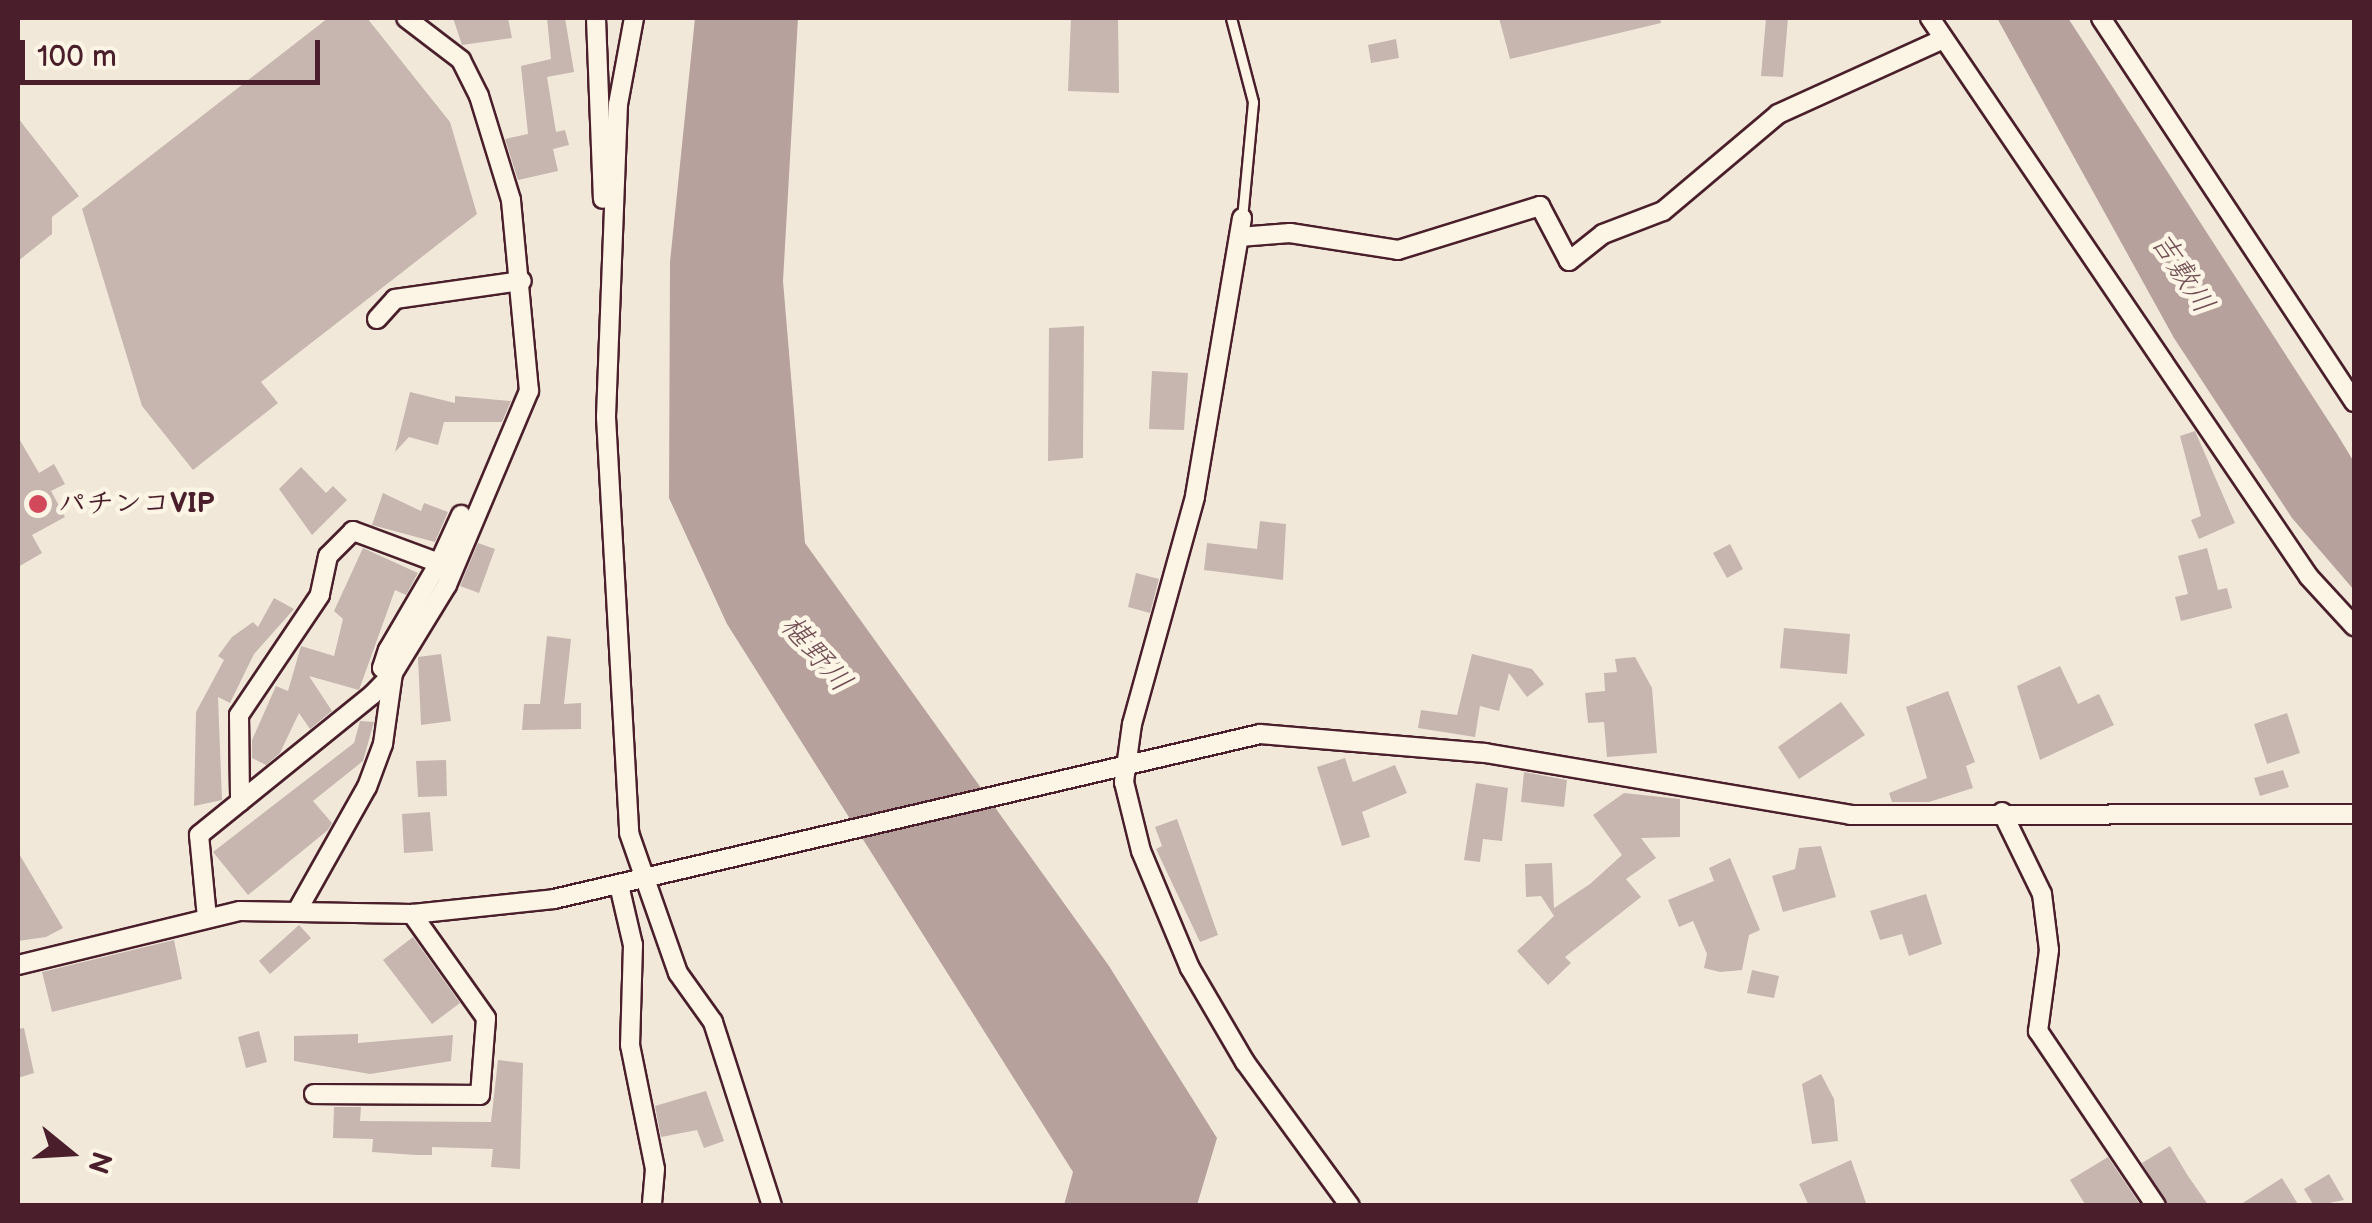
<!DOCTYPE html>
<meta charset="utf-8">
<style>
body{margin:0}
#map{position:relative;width:2372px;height:1223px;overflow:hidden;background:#f1e8da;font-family:"Balsamiq Sans","Klee One",sans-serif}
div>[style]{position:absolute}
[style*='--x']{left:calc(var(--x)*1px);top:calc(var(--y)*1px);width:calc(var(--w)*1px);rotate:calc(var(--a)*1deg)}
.water>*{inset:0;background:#b6a19c}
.building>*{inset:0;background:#c7b6af}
.roads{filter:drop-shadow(2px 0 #4a1f2b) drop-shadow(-2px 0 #4a1f2b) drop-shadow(0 2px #4a1f2b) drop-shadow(0 -2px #4a1f2b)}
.service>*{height:9px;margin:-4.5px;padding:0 4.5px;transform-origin:4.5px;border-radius:4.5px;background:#fcf5e5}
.minor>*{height:18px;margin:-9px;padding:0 9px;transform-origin:9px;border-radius:9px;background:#fcf5e5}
.dots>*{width:28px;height:28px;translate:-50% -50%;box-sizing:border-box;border:5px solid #fcf5e5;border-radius:50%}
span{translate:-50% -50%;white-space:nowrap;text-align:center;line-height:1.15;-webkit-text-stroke:9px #fcf5e5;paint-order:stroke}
.poi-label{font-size:28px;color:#4a1f2b;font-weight:700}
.left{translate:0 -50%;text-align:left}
.water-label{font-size:30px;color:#704c53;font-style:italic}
.frame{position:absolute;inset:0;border:20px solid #4a1f2b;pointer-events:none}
.north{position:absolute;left:20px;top:1103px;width:100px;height:100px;-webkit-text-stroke:8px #fcf5e5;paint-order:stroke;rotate:108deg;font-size:28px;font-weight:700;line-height:40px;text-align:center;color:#4a1f2b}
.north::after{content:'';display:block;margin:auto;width:35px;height:45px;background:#4a1f2b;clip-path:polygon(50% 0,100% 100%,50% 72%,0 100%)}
.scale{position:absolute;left:20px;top:40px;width:300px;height:45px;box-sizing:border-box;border:5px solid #4a1f2b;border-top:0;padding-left:12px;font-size:30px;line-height:35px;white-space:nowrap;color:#4a1f2b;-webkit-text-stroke:8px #fcf5e5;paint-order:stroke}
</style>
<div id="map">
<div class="water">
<i style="clip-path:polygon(695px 18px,798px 18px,783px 281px,805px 543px,1109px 966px,1217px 1138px,1197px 1205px,1064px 1205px,1073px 1172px,727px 624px,669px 498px,670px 262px)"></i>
<i style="clip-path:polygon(1997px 18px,2068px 18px,2337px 434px,2354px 462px,2354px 590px,2292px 518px,2174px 338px)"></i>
</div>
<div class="building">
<i style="clip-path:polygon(328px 18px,367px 18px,450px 122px,477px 214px,261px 382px,278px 403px,193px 470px,142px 406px,82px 209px)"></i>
<i style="clip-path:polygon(453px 18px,508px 18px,512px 38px,462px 45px)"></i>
<i style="clip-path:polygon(547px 18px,565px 18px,574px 72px,547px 77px,556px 132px,565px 130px,569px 145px,553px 149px,558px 171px,518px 180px,505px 139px,528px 134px,521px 66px,551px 59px)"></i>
<i style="clip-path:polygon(1071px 18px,1118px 18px,1119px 93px,1068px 91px)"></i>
<i style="clip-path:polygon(1499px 18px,1660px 18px,1661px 23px,1510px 59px)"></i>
<i style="clip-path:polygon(1766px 18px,1788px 18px,1783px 77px,1761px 76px)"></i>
<i style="clip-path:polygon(1396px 39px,1399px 58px,1371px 63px,1368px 45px)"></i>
<i style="clip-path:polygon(18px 118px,79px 196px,52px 217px,52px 234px,18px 261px)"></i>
<i style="clip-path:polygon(1084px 326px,1083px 458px,1048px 461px,1049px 328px)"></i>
<i style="clip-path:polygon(1152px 371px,1188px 373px,1184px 430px,1149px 429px)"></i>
<i style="clip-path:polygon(410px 392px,455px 403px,455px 396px,511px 401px,502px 422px,444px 422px,438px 445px,409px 437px,395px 452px)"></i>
<i style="clip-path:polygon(2195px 431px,2235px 523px,2199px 539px,2191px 520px,2201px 516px,2180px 436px)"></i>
<i style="clip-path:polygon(18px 437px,39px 473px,54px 464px,65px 484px,51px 491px,65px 517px,32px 535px,42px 553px,18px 567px)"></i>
<i style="clip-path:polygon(301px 467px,326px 493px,333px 486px,347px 500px,312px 535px,279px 489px)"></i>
<i style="clip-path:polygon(383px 493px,421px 511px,424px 503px,448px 512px,435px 542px,372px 525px)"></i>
<i style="clip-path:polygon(1260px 521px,1286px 524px,1283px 580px,1204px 570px,1207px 543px,1257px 549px)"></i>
<i style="clip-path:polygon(478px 543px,495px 549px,479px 593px,460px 586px)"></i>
<i style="clip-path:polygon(1730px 544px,1743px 569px,1727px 578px,1713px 553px)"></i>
<i style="clip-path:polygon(363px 548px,418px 573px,406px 595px,395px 590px,359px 690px,309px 676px,332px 711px,310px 729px,299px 713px,280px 753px,266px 765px,252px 758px,252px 740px,276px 686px,288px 691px,301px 646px,334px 656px,343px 619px,334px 611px)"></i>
<i style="clip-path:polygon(2207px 548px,2218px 590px,2227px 588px,2232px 608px,2181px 621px,2175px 597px,2188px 594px,2178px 556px)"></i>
<i style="clip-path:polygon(1136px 573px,1159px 579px,1150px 613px,1128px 607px)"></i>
<i style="clip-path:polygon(274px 598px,294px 609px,254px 654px,230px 703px,218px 697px,222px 800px,194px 806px,196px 712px,224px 660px,218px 656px,232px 637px,253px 622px,258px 627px)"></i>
<i style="clip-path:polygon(1784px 628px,1850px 634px,1847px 674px,1780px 668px)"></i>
<i style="clip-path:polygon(547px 636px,571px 639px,564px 704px,581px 703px,581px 729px,522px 730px,524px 704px,540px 704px)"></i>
<i style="clip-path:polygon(441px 654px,451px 721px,421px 725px,418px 657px)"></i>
<i style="clip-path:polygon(1472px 654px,1532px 669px,1544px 684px,1527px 697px,1509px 673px,1499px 711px,1480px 706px,1475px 737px,1418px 728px,1421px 710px,1457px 715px)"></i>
<i style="clip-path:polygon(1635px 657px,1652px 688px,1657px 753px,1607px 757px,1604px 722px,1588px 723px,1585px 693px,1605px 691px,1604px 673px,1617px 672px,1615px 659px)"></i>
<i style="clip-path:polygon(2060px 666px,2078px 704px,2099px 694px,2114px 725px,2040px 760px,2017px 686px)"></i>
<i style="clip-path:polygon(1948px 691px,1975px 762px,1966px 766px,1973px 788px,1929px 802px,1892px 802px,1889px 793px,1927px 778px,1906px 707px)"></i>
<i style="clip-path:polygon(1841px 702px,1865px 735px,1799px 779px,1778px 747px)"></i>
<i style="clip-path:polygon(2287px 713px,2300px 753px,2267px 764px,2254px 724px)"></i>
<i style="clip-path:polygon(360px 721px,374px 722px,363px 761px,313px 801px,332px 823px,328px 830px,248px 895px,213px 852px,354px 743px)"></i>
<i style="clip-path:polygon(1345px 758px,1353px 782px,1395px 765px,1407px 793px,1362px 812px,1370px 837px,1342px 846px,1317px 767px)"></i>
<i style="clip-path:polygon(446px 760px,447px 796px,418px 797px,416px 761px)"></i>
<i style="clip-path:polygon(2283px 770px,2289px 787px,2260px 796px,2254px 778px)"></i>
<i style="clip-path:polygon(1524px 772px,1567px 780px,1564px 807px,1521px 802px)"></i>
<i style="clip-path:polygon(1476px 783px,1508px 788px,1502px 841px,1483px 839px,1480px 862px,1464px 860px)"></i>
<i style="clip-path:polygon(1624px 793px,1680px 799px,1680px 837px,1641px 838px,1656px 858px,1626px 879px,1641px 897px,1565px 957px,1571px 963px,1548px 985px,1517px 951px,1554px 916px,1541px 896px,1526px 897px,1525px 864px,1552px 863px,1554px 908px,1590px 884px,1622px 855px,1593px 815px)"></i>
<i style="clip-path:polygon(430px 812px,433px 851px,404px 853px,402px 814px)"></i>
<i style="clip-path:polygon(1177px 819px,1218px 935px,1200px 942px,1156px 849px,1162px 846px,1155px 827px)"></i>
<i style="clip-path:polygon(1821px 846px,1836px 897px,1783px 912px,1772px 876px,1795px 869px,1799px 848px)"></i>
<i style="clip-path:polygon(18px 852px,63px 928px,46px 937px,18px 941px)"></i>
<i style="clip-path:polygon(1730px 858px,1760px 930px,1749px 935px,1742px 970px,1720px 972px,1704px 968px,1707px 954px,1693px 921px,1679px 927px,1668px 900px,1714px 881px,1709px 868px)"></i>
<i style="clip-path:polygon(1926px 894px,1942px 944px,1909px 956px,1902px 934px,1880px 940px,1870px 911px)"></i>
<i style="clip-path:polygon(299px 925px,311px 938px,270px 974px,259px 961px)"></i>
<i style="clip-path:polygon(413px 937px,460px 1003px,432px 1024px,383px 960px)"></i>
<i style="clip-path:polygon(174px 940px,182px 979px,52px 1012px,42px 972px)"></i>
<i style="clip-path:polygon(1752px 970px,1779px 976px,1774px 998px,1747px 993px)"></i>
<i style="clip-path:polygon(24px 1028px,34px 1073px,18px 1078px,18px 1029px)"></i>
<i style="clip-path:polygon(259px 1031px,267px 1062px,246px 1068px,238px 1037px)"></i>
<i style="clip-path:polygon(358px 1034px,358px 1043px,453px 1035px,451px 1061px,370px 1074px,294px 1061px,294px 1036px)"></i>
<i style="clip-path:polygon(498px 1060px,523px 1063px,520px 1169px,491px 1167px,493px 1149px,432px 1147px,432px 1155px,416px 1155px,372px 1152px,373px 1139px,333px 1138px,334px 1107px,361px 1107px,360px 1121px,491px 1122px)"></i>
<i style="clip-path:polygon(1821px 1074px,1834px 1099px,1838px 1141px,1812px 1144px,1802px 1084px)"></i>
<i style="clip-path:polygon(706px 1091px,724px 1141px,704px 1148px,697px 1130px,661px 1137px,655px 1106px)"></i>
<i style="clip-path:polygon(2170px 1146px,2188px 1176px,2209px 1206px,2168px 1206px,2142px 1163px)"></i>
<i style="clip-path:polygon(2108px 1157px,2141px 1206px,2086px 1206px,2070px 1180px)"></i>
<i style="clip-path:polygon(1851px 1160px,1867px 1206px,1809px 1206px,1799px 1184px)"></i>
<i style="clip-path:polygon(2329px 1174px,2344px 1200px,2314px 1206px,2304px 1189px)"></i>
<i style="clip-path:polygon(2282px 1178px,2299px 1206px,2238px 1206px)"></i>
</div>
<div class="roads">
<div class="service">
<i style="--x:1231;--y:18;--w:87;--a:75.3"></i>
<i style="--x:1253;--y:102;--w:117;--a:95.4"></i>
</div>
<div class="minor">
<i style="--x:596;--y:18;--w:181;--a:87.8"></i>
<i style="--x:634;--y:18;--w:87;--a:100.5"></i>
<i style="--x:618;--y:104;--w:313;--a:92.2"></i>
<i style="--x:606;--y:417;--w:417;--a:86.8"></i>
<i style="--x:629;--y:833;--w:148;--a:70.7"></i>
<i style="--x:678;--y:973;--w:60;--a:54.5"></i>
<i style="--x:713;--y:1022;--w:193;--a:72.2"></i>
<i style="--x:1930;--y:18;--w:675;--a:55.86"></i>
<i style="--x:2309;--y:577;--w:67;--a:47.4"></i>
<i style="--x:2101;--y:18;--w:460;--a:56.6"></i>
<i style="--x:1242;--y:218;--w:283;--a:99.6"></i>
<i style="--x:1195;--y:497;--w:236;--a:105.5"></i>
<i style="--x:1132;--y:724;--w:59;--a:97.9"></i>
<i style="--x:1124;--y:782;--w:71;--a:76.2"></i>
<i style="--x:1141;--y:851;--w:127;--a:67.3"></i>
<i style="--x:1190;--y:968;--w:109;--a:59.7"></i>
<i style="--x:1245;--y:1062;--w:178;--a:53.9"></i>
<i style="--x:1239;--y:237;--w:51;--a:-4.5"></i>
<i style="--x:1290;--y:233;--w:109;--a:8.9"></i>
<i style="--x:1398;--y:250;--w:149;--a:-17.2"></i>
<i style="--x:1540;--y:206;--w:62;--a:62.2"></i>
<i style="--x:1569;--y:261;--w:43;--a:-38.5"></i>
<i style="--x:1603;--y:234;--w:64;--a:-21"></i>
<i style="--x:1663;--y:211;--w:150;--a:-40.1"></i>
<i style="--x:1778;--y:114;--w:181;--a:-24.4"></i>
<i style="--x:377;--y:319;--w:27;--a:-48"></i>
<i style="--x:395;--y:299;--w:128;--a:-8.1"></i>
<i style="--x:439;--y:563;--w:53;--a:-65.4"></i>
<i style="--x:2002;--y:812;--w:91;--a:64"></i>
<i style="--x:2042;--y:894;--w:56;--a:82.9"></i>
<i style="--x:2049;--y:950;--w:82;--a:97.7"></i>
<i style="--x:2038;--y:1031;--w:211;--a:56"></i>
<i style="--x:619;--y:885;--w:62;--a:76.9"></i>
<i style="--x:633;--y:945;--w:100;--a:91.7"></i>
<i style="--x:630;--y:1045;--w:126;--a:78.6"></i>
<i style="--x:655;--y:1169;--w:37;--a:95"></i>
<i style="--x:297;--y:911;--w:142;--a:-60.6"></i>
<i style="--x:367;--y:787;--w:46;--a:-69.6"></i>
<i style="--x:383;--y:744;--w:72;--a:-82"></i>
<i style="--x:393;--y:673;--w:103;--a:-58.5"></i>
<i style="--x:447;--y:585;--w:211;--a:-67.1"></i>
<i style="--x:529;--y:391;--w:192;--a:-95.4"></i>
<i style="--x:511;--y:200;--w:109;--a:-107.1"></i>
<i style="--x:479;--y:96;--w:40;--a:-116.6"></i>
<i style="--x:461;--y:60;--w:69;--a:-142.6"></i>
<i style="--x:207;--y:918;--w:83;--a:-95.5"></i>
<i style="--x:199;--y:835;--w:223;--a:-39"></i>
<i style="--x:372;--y:695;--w:30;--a:-46"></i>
<i style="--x:393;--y:673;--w:12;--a:-156"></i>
<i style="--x:382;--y:668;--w:19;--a:-72"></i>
<i style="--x:388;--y:650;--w:101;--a:-59.6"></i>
<i style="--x:439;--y:563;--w:92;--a:-159.6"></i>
<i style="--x:353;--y:531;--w:35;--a:135"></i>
<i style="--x:328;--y:556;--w:40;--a:102"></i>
<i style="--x:320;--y:595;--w:145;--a:124"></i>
<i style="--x:239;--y:715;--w:87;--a:89.3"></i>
<i style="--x:18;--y:965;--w:228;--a:-13.7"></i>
<i style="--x:240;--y:911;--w:172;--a:1"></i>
<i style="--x:412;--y:914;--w:143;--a:-6"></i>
<i style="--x:554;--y:899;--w:725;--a:-13.15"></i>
<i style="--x:1260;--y:734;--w:226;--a:4.8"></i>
<i style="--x:1485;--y:753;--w:370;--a:9.6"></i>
<i style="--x:1850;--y:815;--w:504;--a:-0.11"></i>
<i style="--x:314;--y:1094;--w:166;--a:0.3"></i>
<i style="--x:480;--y:1095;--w:77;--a:-85.5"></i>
<i style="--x:486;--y:1018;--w:128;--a:-125.4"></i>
</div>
</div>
<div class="dots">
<i style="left:38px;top:504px;background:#d1495b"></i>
</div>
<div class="poi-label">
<span class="left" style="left:58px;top:504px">パチンコVIP</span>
</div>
<div class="water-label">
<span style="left:2182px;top:273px;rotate:57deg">吉敷川</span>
<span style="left:816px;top:654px;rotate:49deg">椹野川</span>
</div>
<div class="frame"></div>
<div class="north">N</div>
<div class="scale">100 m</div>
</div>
